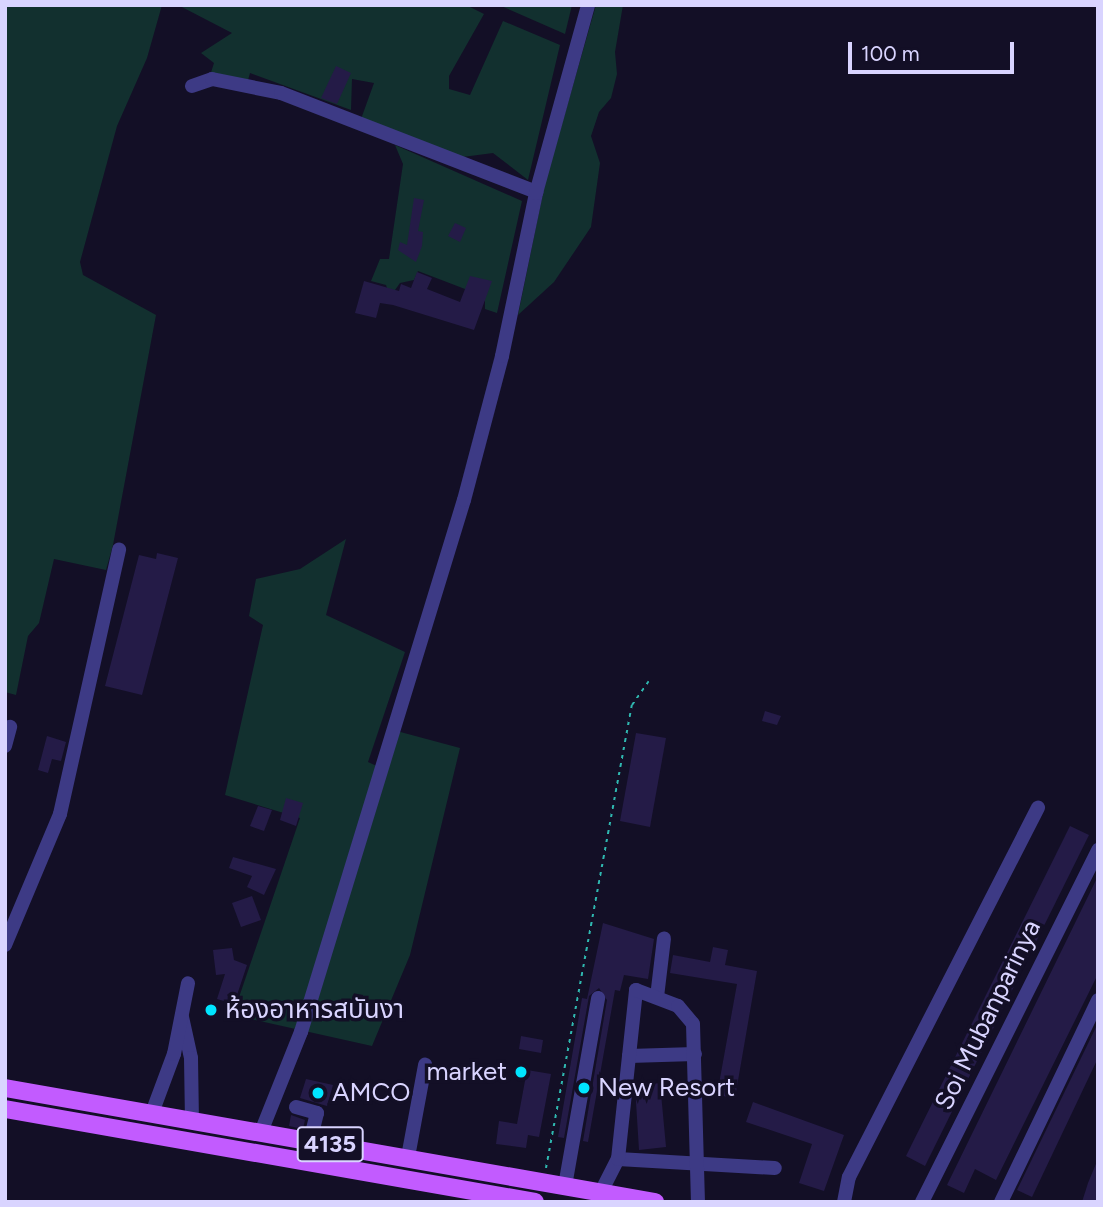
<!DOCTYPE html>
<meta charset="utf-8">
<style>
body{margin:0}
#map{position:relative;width:1103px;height:1207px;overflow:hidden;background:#130f26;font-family:Figtree,"Noto Sans Thai",sans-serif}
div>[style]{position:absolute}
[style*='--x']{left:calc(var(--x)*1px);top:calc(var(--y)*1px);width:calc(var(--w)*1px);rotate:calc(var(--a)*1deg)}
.green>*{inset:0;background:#12302f}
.building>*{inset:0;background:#241b47}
.path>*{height:2px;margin-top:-1px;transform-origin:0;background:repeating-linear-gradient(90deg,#2fb8b0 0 3.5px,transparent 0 8.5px)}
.minor>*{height:14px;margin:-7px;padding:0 7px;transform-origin:7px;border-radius:7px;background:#3d3a85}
.major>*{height:18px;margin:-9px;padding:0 9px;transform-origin:9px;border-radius:9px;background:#c25bff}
.dots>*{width:19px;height:19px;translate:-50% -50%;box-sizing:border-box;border:4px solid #130f26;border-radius:50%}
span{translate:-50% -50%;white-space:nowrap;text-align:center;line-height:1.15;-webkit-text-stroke:7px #130f26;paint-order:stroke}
.shield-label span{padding:2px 5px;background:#130f26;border:2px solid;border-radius:5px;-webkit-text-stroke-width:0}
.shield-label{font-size:24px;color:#d9d4ff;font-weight:700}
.poi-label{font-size:26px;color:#d9d4ff}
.left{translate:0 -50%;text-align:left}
.right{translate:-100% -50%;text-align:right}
.street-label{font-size:26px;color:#d9d4ff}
.frame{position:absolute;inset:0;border:7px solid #d9d4ff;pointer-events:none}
.scale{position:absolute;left:848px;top:42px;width:166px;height:32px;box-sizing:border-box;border:4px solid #d9d4ff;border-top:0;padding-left:9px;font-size:21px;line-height:24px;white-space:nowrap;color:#d9d4ff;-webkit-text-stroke:5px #130f26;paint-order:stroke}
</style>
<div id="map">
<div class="green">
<i style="clip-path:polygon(5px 5px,162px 5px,147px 58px,117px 126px,80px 262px,83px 275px,156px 315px,113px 545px,106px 570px,54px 559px,39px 623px,28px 636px,16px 695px,5px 692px)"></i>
<i style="clip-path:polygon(178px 5px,466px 5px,484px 14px,449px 76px,449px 89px,470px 95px,503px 21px,560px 45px,528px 180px,493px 153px,455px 158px,361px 119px,374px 83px,352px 79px,351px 110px,250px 73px,245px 91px,208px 82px,214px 63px,201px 53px,232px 33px)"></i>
<i style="clip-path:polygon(499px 5px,572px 5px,565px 34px)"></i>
<i style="clip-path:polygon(596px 5px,623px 5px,615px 52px,617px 74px,611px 98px,599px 112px,591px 136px,600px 163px,591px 227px,554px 282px,518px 315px,545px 183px)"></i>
<i style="clip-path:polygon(395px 145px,522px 201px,497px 313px,485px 309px,485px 301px,465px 289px,418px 271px,414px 280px,400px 283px,390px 297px,386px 285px,371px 281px,380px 259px,389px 259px,403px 164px)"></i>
<i style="clip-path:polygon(346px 539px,326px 615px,405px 652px,368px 762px,381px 768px,393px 730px,460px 748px,410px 955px,372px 1046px,233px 1015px,300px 818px,225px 795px,263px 625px,249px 616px,256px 579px,300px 569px)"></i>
</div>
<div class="building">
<i style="clip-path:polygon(336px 66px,351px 73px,337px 104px,321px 98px)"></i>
<i style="clip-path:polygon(414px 198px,424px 200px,418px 231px,423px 232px,422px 246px,416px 262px,398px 250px,400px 242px,407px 245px)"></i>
<i style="clip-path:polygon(455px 223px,466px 228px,460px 242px,448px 236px)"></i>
<i style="clip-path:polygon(417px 272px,432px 278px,427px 289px,460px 302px,470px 276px,492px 281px,474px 330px,393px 305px,380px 303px,376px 318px,355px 313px,364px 281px,399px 291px,401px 284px,411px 288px)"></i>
<i style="clip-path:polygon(157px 553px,178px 558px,142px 695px,105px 686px,139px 555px,156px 559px)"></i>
<i style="clip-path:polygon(765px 711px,781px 716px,777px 725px,762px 721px)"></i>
<i style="clip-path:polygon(636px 733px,666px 738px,650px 827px,620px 821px)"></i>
<i style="clip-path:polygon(47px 736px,66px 742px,61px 761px,52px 759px,48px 773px,38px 770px)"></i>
<i style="clip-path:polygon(286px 798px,303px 803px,296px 826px,280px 820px)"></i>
<i style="clip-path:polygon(258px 806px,272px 810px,264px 831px,250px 826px)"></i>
<i style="clip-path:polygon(1070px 826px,1089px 835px,925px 1166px,906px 1156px)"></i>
<i style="clip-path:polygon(233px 857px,276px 869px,264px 895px,247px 887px,252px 876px,229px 868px)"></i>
<i style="clip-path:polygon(1098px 876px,1098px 974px,996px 1180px,975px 1169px,964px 1193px,947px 1185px)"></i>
<i style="clip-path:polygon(252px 896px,261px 920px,241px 927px,232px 903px)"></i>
<i style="clip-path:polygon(603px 923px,654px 939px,648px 979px,624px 975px,620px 991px,615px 990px,588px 1142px,583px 1141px,607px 1000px,599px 988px,589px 996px,564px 1138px,558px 1137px,582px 998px,587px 999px)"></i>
<i style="clip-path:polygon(713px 947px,728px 950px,725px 965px,757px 971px,735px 1098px,717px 1095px,737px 984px,670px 973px,673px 955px,710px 962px)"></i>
<i style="clip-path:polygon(232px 948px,234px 960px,247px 965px,234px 1004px,217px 999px,225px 974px,216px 975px,213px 950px)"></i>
<i style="clip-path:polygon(1098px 1023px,1098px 1058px,1032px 1197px,1017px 1190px)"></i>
<i style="clip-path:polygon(521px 1036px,543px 1040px,541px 1053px,519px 1049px)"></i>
<i style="clip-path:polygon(527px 1070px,551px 1074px,539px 1137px,528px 1135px,526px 1148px,496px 1144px,499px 1121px,517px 1124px)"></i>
<i style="clip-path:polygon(306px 1079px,333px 1085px,327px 1106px,300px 1098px)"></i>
<i style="clip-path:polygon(660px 1083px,666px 1147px,639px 1150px,635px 1086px)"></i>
<i style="clip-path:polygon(753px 1102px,844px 1135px,824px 1191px,799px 1183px,812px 1144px,746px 1122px)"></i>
<i style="clip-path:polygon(291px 1115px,305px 1120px,303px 1129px,289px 1126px)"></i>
<i style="clip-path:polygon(1098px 1159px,1098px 1202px,1082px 1202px,1088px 1183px)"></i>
</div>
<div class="path">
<i style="--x:546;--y:1168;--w:471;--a:-79.5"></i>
<i style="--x:632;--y:705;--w:29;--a:-55"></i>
</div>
<div class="minor">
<i style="--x:192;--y:86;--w:21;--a:-19"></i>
<i style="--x:212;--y:79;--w:70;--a:11.5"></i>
<i style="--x:281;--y:93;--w:274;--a:21.2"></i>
<i style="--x:5;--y:746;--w:20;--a:-75"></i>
<i style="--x:5;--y:945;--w:142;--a:-67.2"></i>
<i style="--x:60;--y:814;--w:271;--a:-77.4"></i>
<i style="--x:657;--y:997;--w:59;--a:-83.2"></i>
<i style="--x:182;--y:1017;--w:42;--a:77.6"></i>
<i style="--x:191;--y:1058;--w:62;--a:89.1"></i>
<i style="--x:629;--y:1056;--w:66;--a:-1.7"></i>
<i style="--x:296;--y:1107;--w:22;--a:16"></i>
<i style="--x:317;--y:1113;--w:29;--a:104"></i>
<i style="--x:152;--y:1113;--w:63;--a:-69.6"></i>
<i style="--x:174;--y:1054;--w:72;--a:-78.8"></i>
<i style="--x:261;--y:1132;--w:108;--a:-68.2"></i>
<i style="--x:301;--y:1032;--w:556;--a:-72.97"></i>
<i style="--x:464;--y:500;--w:149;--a:-75.2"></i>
<i style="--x:502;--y:356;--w:167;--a:-78.2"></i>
<i style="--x:536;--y:193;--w:195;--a:-74.5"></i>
<i style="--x:408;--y:1157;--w:94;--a:-79.5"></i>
<i style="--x:618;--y:1159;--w:157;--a:3.3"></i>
<i style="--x:565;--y:1186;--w:191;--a:-80"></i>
<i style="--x:601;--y:1192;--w:37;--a:-63"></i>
<i style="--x:618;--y:1159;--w:170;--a:-83.9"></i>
<i style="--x:636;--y:990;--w:45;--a:20.9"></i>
<i style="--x:678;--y:1006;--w:23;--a:50"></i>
<i style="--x:693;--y:1024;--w:178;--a:88.4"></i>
<i style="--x:844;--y:1202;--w:25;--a:-79"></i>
<i style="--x:849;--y:1177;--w:415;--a:-62.9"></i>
<i style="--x:922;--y:1202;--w:394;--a:-63.4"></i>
<i style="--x:1001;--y:1202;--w:224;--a:-64.3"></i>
</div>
<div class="major">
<i style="--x:5;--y:1088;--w:660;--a:9.95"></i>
<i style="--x:5;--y:1109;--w:538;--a:9.95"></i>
</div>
<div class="dots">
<i style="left:211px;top:1010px;background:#00e5ff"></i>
<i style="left:521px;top:1072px;background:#00e5ff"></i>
<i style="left:584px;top:1088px;background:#00e5ff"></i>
<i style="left:318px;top:1093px;background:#00e5ff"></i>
</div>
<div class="shield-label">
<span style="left:330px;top:1144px">4135</span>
</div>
<div class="poi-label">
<span class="left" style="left:225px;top:1010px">ห้องอาหารสบันงา</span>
<span class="right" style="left:507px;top:1072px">market</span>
<span class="left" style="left:598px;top:1088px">New Resort</span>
<span class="left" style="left:332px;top:1093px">AMCO</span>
</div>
<div class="street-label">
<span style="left:988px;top:1015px;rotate:-64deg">Soi Mubanparinya</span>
</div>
<div class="frame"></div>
<div class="scale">100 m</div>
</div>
